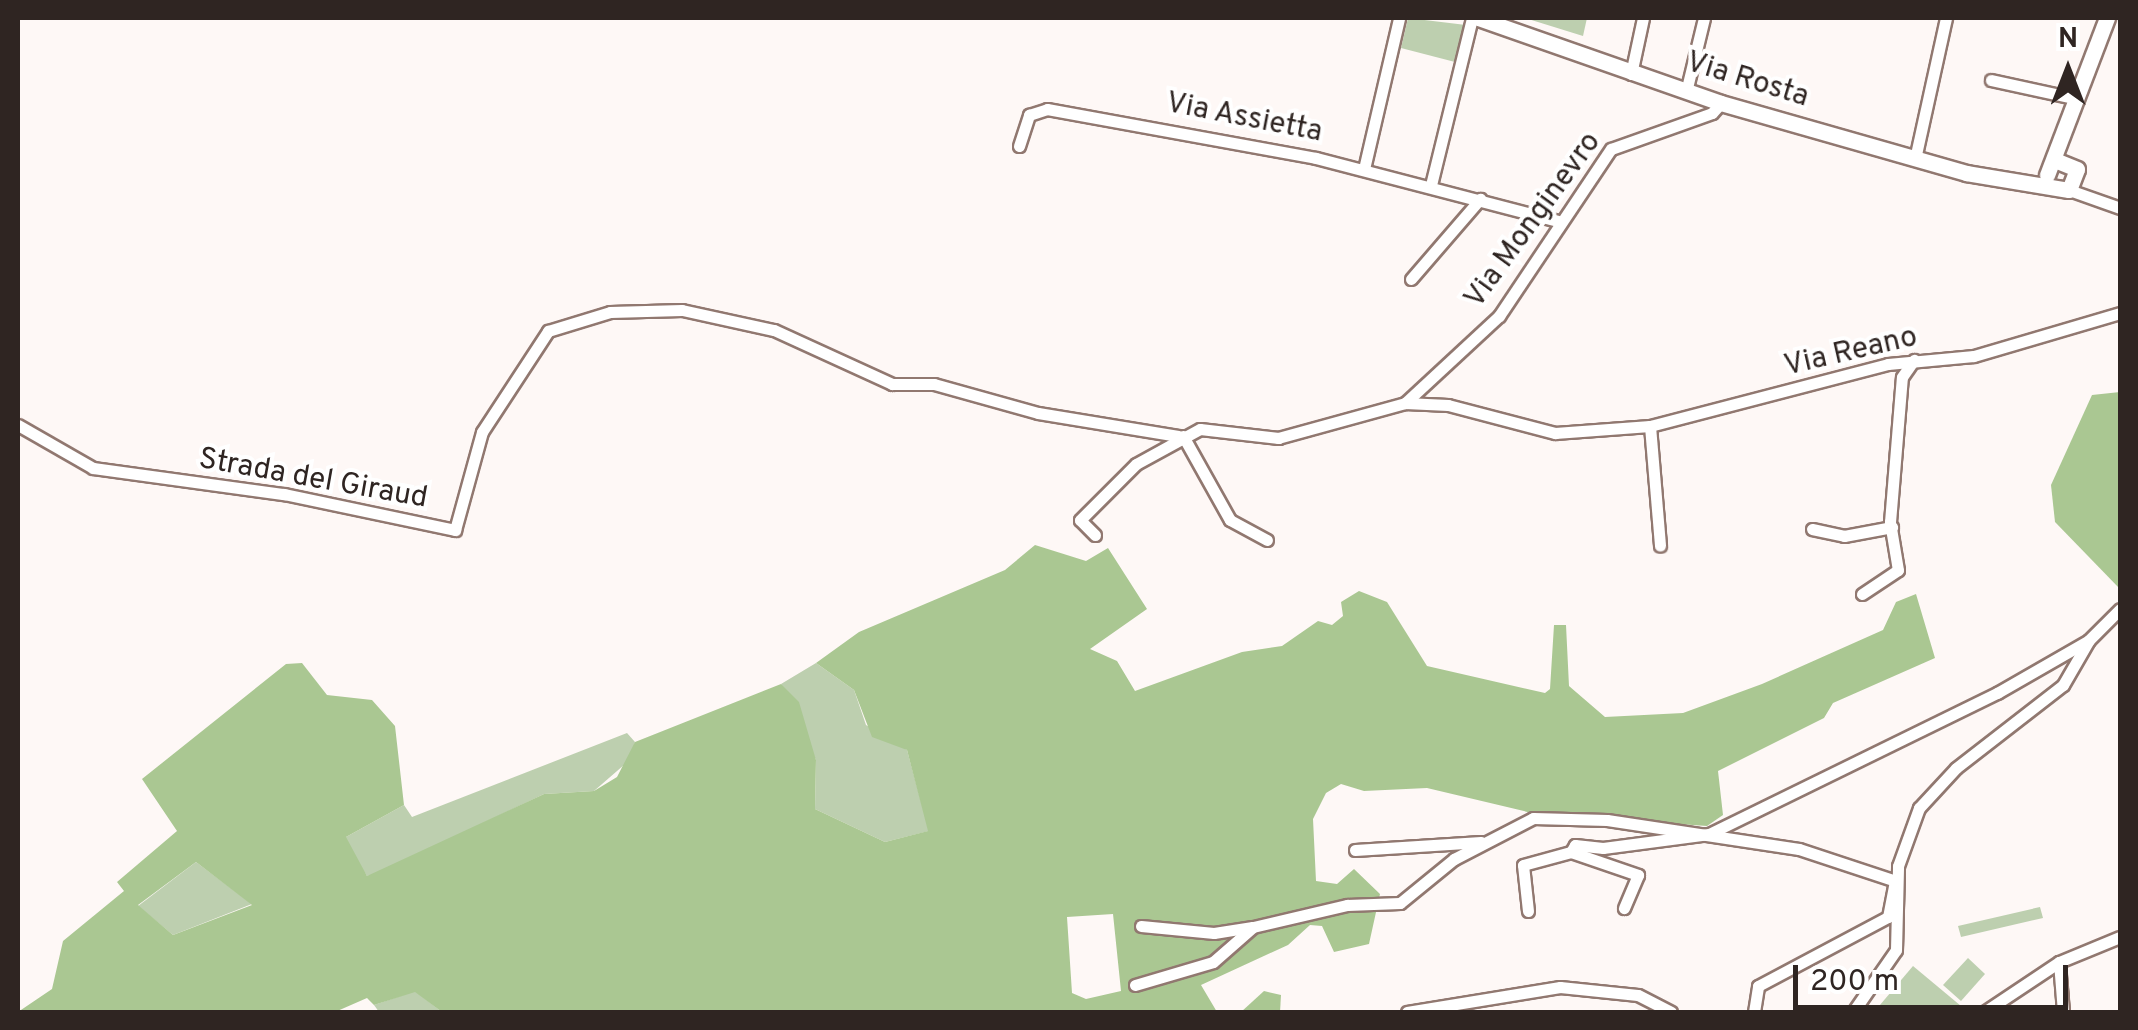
<!DOCTYPE html>
<style>
body{margin:0}
#map{position:relative;width:2138px;height:1030px;overflow:hidden;background:#fef8f6;font-family:Overpass,sans-serif}
div>[style]{position:absolute}
[style*='--x']{left:calc(var(--x)*1px);top:calc(var(--y)*1px);width:calc(var(--w)*1px);rotate:calc(var(--a)*1deg)}
.green>*{inset:0;background:#bdcfaf}
.forest>*{inset:0;background:#aac792}
.roads{filter:drop-shadow(2px 0 #917870) drop-shadow(-2px 0 #917870) drop-shadow(0 2px #917870) drop-shadow(0 -2px #917870)}
.street>*{height:11px;margin:-5.5px;padding:0 5.5px;transform-origin:5.5px;border-radius:5.5px;background:#fff}
.secondary>*{height:15px;margin:-7.5px;padding:0 7.5px;transform-origin:7.5px;border-radius:7.5px;background:#fff}
span{translate:-50% -50%;white-space:nowrap;text-align:center;line-height:1.15;-webkit-text-stroke:8px #fff;paint-order:stroke}
.street-label{font-size:30px;color:#2f2522}
.frame{position:absolute;inset:0;border:20px solid #2f2522;pointer-events:none}
.north{position:absolute;left:2018px;top:20px;width:100px;height:100px;-webkit-text-stroke:8px #fff;paint-order:stroke;rotate:0deg;font-size:28px;font-weight:700;line-height:40px;text-align:center;color:#2f2522}
.north::after{content:'';display:block;margin:auto;width:35px;height:45px;background:#2f2522;clip-path:polygon(50% 0,100% 100%,50% 72%,0 100%)}
.scale{position:absolute;left:1793px;top:965px;width:275px;height:45px;box-sizing:border-box;border:5px solid #2f2522;border-top:0;padding-left:12px;font-size:30px;line-height:35px;white-space:nowrap;color:#2f2522;-webkit-text-stroke:8px #fff;paint-order:stroke}
</style>
<div id="map">
<div class="green">
<i style="clip-path:polygon(1408px 18px,1466px 25px,1455px 62px,1401px 48px)"></i>
<i style="clip-path:polygon(1525px 18px,1587px 18px,1583px 36px)"></i>
<i style="clip-path:polygon(816px 663px,854px 690px,866px 725px,907px 750px,929px 831px,885px 842px,815px 809px,816px 760px,781px 684px)"></i>
<i style="clip-path:polygon(627px 733px,635px 742px,632px 758px,594px 791px,544px 794px,374px 875px,367px 876px,345px 844px,346px 837px,404px 805px,412px 817px)"></i>
<i style="clip-path:polygon(196px 862px,252px 904px,173px 935px,138px 906px)"></i>
<i style="clip-path:polygon(2040px 907px,2043px 918px,1961px 937px,1958px 926px)"></i>
<i style="clip-path:polygon(1968px 958px,1985px 974px,1961px 1001px,1943px 985px)"></i>
<i style="clip-path:polygon(1913px 966px,1961px 1006px,1955px 1012px,1874px 1012px)"></i>
<i style="clip-path:polygon(415px 991px,442px 1012px,379px 1012px,374px 1005px)"></i>
</div>
<div class="forest">
<i style="clip-path:polygon(2120px 392px,2120px 589px,2055px 522px,2051px 485px,2092px 395px)"></i>
<i style="clip-path:polygon(evenodd,1035px 545px,1086px 561px,1108px 548px,1147px 609px,1090px 649px,1117px 661px,1135px 691px,1242px 652px,1282px 646px,1318px 621px,1332px 625px,1343px 616px,1341px 602px,1359px 591px,1387px 602px,1427px 666px,1545px 693px,1550px 689px,1554px 625px,1566px 625px,1569px 686px,1605px 717px,1683px 713px,1762px 684px,1883px 630px,1896px 602px,1916px 594px,1935px 658px,1833px 703px,1824px 718px,1718px 771px,1723px 815px,1707px 826px,1536px 814px,1427px 788px,1364px 791px,1341px 784px,1326px 793px,1313px 819px,1316px 881px,1337px 884px,1354px 869px,1380px 894px,1369px 944px,1334px 952px,1322px 926px,1310px 925px,1288px 945px,1201px 985px,1217px 1012px,442px 1012px,415px 992px,374px 1005px,367px 998px,335px 1012px,18px 1012px,52px 989px,63px 941px,124px 891px,117px 882px,177px 831px,142px 779px,286px 664px,302px 663px,327px 695px,372px 700px,395px 726px,404px 805px,346px 837px,367px 876px,544px 794px,594px 791px,617px 777px,635px 742px,781px 684px,799px 702px,816px 760px,815px 809px,885px 842px,928px 831px,907px 750px,872px 737px,854px 690px,816px 663px,859px 632px,1005px 570px,1035px 545px,196px 862px,252px 905px,173px 935px,138px 905px,196px 862px,1035px 545px,1113px 914px,1121px 991px,1086px 999px,1072px 993px,1067px 917px,1113px 914px)"></i>
<i style="clip-path:polygon(1264px 991px,1281px 995px,1280px 1012px,1241px 1012px)"></i>
</div>
<div class="roads">
<div class="street">
<i style="--x:1631;--y:74;--w:57;--a:-77.9"></i>
<i style="--x:1991;--y:80;--w:89;--a:12.3"></i>
<i style="--x:1686;--y:92;--w:76;--a:-76.3"></i>
<i style="--x:1019;--y:146;--w:33;--a:-72"></i>
<i style="--x:1029;--y:115;--w:19;--a:-18"></i>
<i style="--x:1047;--y:109;--w:273;--a:10.3"></i>
<i style="--x:1316;--y:158;--w:253;--a:14.6"></i>
<i style="--x:1915;--y:159;--w:144;--a:-77.6"></i>
<i style="--x:1364;--y:169;--w:155;--a:-76.9"></i>
<i style="--x:1431;--y:185;--w:172;--a:-76.2"></i>
<i style="--x:2069;--y:190;--w:54;--a:19.4"></i>
<i style="--x:1411;--y:279;--w:106;--a:-49.2"></i>
<i style="--x:1405;--y:403;--w:128;--a:-42.8"></i>
<i style="--x:1499;--y:316;--w:201;--a:-56.2"></i>
<i style="--x:1611;--y:149;--w:107;--a:-19.6"></i>
<i style="--x:1712;--y:113;--w:13;--a:-48"></i>
<i style="--x:18;--y:425;--w:86;--a:29.8"></i>
<i style="--x:93;--y:468;--w:193;--a:7.8"></i>
<i style="--x:284;--y:494;--w:175;--a:11.9"></i>
<i style="--x:455;--y:530;--w:102;--a:-74.6"></i>
<i style="--x:482;--y:432;--w:121;--a:-56.8"></i>
<i style="--x:548;--y:331;--w:65;--a:-17"></i>
<i style="--x:610;--y:312;--w:72;--a:-1.6"></i>
<i style="--x:682;--y:310;--w:94;--a:12.3"></i>
<i style="--x:774;--y:330;--w:130;--a:24.6"></i>
<i style="--x:892;--y:384;--w:42;--a:0"></i>
<i style="--x:934;--y:384;--w:108;--a:15.6"></i>
<i style="--x:1038;--y:413;--w:142;--a:9.3"></i>
<i style="--x:1650;--y:426;--w:120;--a:85.2"></i>
<i style="--x:1183;--y:436;--w:96;--a:60.8"></i>
<i style="--x:1230;--y:520;--w:42;--a:28.4"></i>
<i style="--x:1812;--y:529;--w:33;--a:12"></i>
<i style="--x:1844;--y:536;--w:49;--a:-10.6"></i>
<i style="--x:1095;--y:535;--w:21;--a:-135"></i>
<i style="--x:1080;--y:520;--w:79;--a:-45"></i>
<i style="--x:1136;--y:464;--w:73;--a:-28.7"></i>
<i style="--x:1200;--y:429;--w:79;--a:6.6"></i>
<i style="--x:1278;--y:438;--w:132;--a:-15.4"></i>
<i style="--x:1405;--y:403;--w:43;--a:2.7"></i>
<i style="--x:1448;--y:405;--w:111;--a:14.7"></i>
<i style="--x:1555;--y:433;--w:95;--a:-4.2"></i>
<i style="--x:1650;--y:426;--w:246;--a:-14.6"></i>
<i style="--x:1888;--y:364;--w:86;--a:-5.3"></i>
<i style="--x:1974;--y:356;--w:152;--a:-16.4"></i>
<i style="--x:1862;--y:594;--w:43;--a:-33.7"></i>
<i style="--x:1898;--y:570;--w:49;--a:-99.5"></i>
<i style="--x:1890;--y:522;--w:145;--a:-85.3"></i>
<i style="--x:1902;--y:377;--w:21;--a:-55"></i>
<i style="--x:1355;--y:850;--w:126;--a:-3.6"></i>
<i style="--x:1571;--y:852;--w:71;--a:18.9"></i>
<i style="--x:1638;--y:875;--w:36;--a:113"></i>
<i style="--x:1528;--y:911;--w:46;--a:-96.2"></i>
<i style="--x:1523;--y:865;--w:50;--a:-15.2"></i>
<i style="--x:1571;--y:852;--w:8;--a:-60"></i>
<i style="--x:1575;--y:845;--w:28;--a:6"></i>
<i style="--x:1603;--y:848;--w:107;--a:-7.5"></i>
<i style="--x:1709;--y:834;--w:321;--a:-26.1"></i>
<i style="--x:1997;--y:693;--w:106;--a:-29.9"></i>
<i style="--x:2089;--y:640;--w:44;--a:-45"></i>
<i style="--x:1141;--y:926;--w:73;--a:5.5"></i>
<i style="--x:1214;--y:933;--w:39;--a:-9"></i>
<i style="--x:2059;--y:962;--w:50;--a:85.4"></i>
<i style="--x:1135;--y:985;--w:81;--a:-16.4"></i>
<i style="--x:1213;--y:962;--w:53;--a:-41.2"></i>
<i style="--x:1253;--y:927;--w:97;--a:-13.2"></i>
<i style="--x:1347;--y:905;--w:53;--a:-2.2"></i>
<i style="--x:1400;--y:903;--w:70;--a:-39.2"></i>
<i style="--x:1454;--y:859;--w:89;--a:-27.4"></i>
<i style="--x:1533;--y:818;--w:74;--a:1.5"></i>
<i style="--x:1607;--y:820;--w:194;--a:8.6"></i>
<i style="--x:1799;--y:849;--w:102;--a:18.3"></i>
<i style="--x:1407;--y:1012;--w:155;--a:-9.3"></i>
<i style="--x:1560;--y:987;--w:78;--a:5.9"></i>
<i style="--x:1638;--y:995;--w:37;--a:27"></i>
<i style="--x:1754;--y:1012;--w:26;--a:-81"></i>
<i style="--x:1758;--y:986;--w:147;--a:-28"></i>
<i style="--x:1888;--y:917;--w:33;--a:-79"></i>
<i style="--x:1853;--y:1012;--w:75;--a:-55.3"></i>
<i style="--x:1896;--y:950;--w:84;--a:-88.6"></i>
<i style="--x:1898;--y:866;--w:62;--a:-70.1"></i>
<i style="--x:1919;--y:808;--w:54;--a:-47.2"></i>
<i style="--x:1956;--y:768;--w:135;--a:-37.8"></i>
<i style="--x:2063;--y:685;--w:52;--a:-60"></i>
<i style="--x:1984;--y:1012;--w:90;--a:-33.7"></i>
<i style="--x:2059;--y:962;--w:66;--a:-22.3"></i>
</div>
<div class="secondary">
<i style="--x:1478;--y:18;--w:257;--a:19.3"></i>
<i style="--x:1721;--y:103;--w:255;--a:15.9"></i>
<i style="--x:1966;--y:173;--w:104;--a:9.4"></i>
<i style="--x:2069;--y:190;--w:22;--a:-69"></i>
<i style="--x:2077;--y:169;--w:22;--a:-158"></i>
<i style="--x:2047;--y:175;--w:168;--a:-69.1"></i>
</div>
</div>
<div class="street-label">
<span style="left:1747px;top:81px;rotate:17deg">Via Rosta</span>
<span style="left:1244px;top:119px;rotate:11deg">Via Assietta</span>
<span style="left:1534px;top:221px;rotate:-54deg">Via Monginevro</span>
<span style="left:1851px;top:353px;rotate:-13deg">Via Reano</span>
<span style="left:313px;top:480px;rotate:10deg">Strada del Giraud</span>
</div>
<div class="frame"></div>
<div class="north">N</div>
<div class="scale">200 m</div>
</div>
